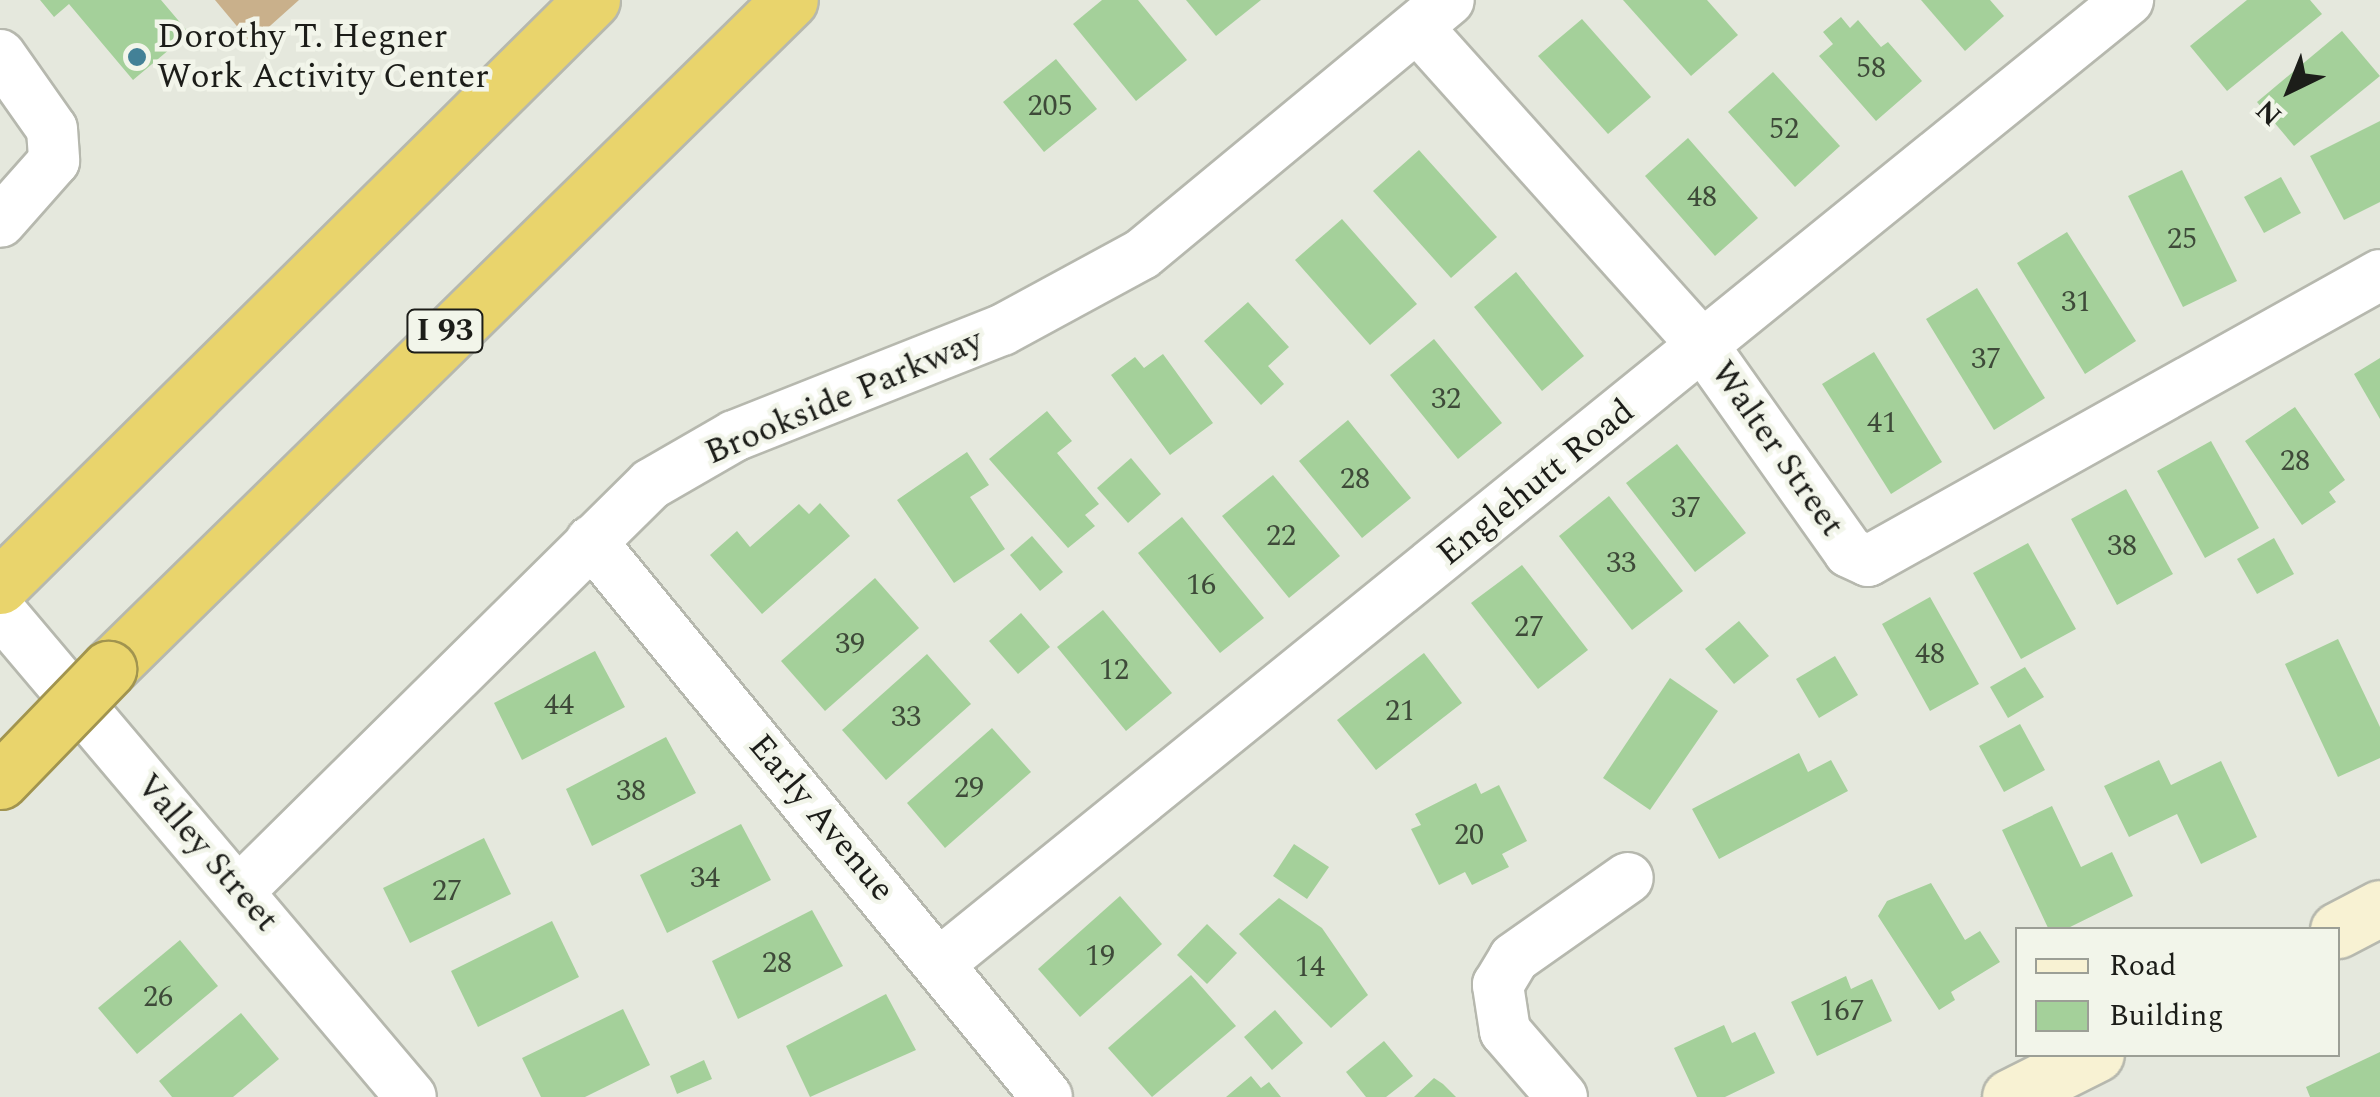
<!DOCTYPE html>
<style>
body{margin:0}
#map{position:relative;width:2380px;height:1097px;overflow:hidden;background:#e5e8dd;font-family:Spectral,serif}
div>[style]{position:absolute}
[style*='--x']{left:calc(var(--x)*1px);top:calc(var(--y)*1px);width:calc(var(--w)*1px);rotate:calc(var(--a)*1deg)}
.green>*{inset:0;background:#c9b08b}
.building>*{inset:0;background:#a4d09a}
.roads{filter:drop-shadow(2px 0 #b6b8ae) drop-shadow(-2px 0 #b6b8ae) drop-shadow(0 2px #b6b8ae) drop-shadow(0 -2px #b6b8ae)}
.street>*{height:50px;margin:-25px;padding:0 25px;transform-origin:25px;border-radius:25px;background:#fff}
.secondary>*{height:55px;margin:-27.5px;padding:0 27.5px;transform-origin:27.5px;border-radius:27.5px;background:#f8f2d3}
.highway>*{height:55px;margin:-27.5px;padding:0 27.5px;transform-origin:27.5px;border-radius:27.5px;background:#e9d46c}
.bridges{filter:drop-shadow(2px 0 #a1944f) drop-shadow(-2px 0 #a1944f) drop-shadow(0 2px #a1944f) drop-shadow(0 -2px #a1944f)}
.highway-bridge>*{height:55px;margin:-27.5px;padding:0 27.5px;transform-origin:27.5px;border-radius:27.5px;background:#e9d46c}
.dots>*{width:28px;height:28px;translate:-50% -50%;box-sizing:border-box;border:5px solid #f2f5ea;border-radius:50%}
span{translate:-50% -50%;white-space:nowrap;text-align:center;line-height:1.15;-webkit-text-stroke:9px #f2f5ea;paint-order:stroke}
.number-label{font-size:30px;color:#3e4a39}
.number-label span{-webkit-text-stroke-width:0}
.shield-label span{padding:2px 8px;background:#f2f5ea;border:2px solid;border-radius:8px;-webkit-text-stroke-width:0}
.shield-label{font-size:32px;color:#1c1d19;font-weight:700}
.poi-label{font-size:35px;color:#1c1d19}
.left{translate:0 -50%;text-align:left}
.street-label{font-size:35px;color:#1c1d19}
.legend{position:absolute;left:2015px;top:927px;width:325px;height:130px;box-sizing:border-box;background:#f2f5ea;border:2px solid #9c9f96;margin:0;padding:12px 18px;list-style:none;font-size:30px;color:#1c1d19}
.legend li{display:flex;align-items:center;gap:20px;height:50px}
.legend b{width:50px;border:2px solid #9c9f96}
.north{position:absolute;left:2240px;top:40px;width:100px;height:100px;-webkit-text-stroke:8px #f2f5ea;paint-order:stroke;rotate:223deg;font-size:28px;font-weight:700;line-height:40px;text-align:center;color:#1c1d19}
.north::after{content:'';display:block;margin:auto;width:35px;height:45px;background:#1c1d19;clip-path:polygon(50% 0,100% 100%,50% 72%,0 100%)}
</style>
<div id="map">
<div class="green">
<i style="clip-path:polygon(215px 0,299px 0,251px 43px)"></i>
</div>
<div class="building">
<i style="clip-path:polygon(40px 0,161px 0,189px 33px,133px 80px,69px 4px,54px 17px)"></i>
<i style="clip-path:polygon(1102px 0,1138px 0,1187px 60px,1136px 101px,1073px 24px)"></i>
<i style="clip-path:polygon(1186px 0,1261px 0,1216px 36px)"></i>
<i style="clip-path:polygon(1623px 0,1707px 0,1738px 35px,1691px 76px)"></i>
<i style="clip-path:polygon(1921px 0,1990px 0,2004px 16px,1965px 51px)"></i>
<i style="clip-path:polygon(2247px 0,2310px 0,2322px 14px,2227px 91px,2190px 46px)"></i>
<i style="clip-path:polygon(1841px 17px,1850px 28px,1858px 20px,1881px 47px,1888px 42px,1922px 81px,1876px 121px,1819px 56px,1833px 44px,1823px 32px)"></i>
<i style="clip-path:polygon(1582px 19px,1651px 97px,1608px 134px,1538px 56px)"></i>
<i style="clip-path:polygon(2342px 31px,2380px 76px,2294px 146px,2257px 102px)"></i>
<i style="clip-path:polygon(1056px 59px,1097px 109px,1044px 152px,1003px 102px)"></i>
<i style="clip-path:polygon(1773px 72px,1840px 146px,1795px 187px,1728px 112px)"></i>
<i style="clip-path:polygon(2380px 121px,2380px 202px,2344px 220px,2310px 156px)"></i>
<i style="clip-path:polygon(1688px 138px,1758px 218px,1715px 256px,1645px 176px)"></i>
<i style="clip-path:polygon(1419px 150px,1497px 237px,1451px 278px,1373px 191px)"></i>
<i style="clip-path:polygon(2182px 170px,2237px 281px,2183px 307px,2128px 196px)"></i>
<i style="clip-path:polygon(2281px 177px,2301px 213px,2264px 233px,2244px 197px)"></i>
<i style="clip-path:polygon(1342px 219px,1417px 304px,1370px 345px,1295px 260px)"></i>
<i style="clip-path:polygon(2067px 232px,2136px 341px,2085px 374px,2017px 263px)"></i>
<i style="clip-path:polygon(1516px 272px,1584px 356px,1542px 391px,1474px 307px)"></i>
<i style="clip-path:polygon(1977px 288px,2045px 398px,1994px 430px,1926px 319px)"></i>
<i style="clip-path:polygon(1248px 302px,1289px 347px,1268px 366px,1284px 384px,1261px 405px,1204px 341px)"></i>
<i style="clip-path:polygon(1434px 339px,1502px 423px,1458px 459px,1390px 375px)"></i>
<i style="clip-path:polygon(1874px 352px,1942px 462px,1891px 494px,1822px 384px)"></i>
<i style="clip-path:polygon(1163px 354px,1213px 423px,1170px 455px,1111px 375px,1135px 357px,1144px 368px)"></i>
<i style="clip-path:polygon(2380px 358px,2380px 419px,2354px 374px)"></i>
<i style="clip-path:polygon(2295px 407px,2345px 480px,2329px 492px,2336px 502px,2302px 525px,2245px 441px)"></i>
<i style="clip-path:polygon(1047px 411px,1072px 441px,1057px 453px,1099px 504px,1085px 515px,1095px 526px,1068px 548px,989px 459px)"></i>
<i style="clip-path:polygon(1348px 420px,1411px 498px,1362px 538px,1299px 461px)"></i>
<i style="clip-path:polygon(2211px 441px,2259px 528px,2205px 558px,2157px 471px)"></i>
<i style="clip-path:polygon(1677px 444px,1746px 533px,1695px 572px,1626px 483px)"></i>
<i style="clip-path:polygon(967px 452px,989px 485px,970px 497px,1005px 549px,954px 583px,897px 500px)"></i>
<i style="clip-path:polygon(1131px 458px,1161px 494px,1128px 523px,1097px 488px)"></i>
<i style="clip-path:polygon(1273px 475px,1340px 556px,1289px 598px,1222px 516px)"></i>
<i style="clip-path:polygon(2126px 489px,2173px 574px,2117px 605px,2071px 519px)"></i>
<i style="clip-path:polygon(1609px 496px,1683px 591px,1632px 630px,1559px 536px)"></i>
<i style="clip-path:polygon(820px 503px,850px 536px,762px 614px,710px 555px,737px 531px,750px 547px,799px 504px,809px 514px)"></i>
<i style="clip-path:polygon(1182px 517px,1264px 618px,1220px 653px,1138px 553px)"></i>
<i style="clip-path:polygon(1032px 536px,1063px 572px,1040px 591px,1010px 555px)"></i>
<i style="clip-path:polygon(2274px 538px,2294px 574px,2257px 594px,2237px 559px)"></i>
<i style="clip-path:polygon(2028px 543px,2076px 629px,2021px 659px,1973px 573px)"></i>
<i style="clip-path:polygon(1522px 565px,1588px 650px,1538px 689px,1471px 603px)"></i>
<i style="clip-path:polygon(875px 578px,919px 628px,825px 711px,781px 661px)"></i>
<i style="clip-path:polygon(1930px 597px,1979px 684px,1930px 711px,1882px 624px)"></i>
<i style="clip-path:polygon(1103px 610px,1172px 693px,1126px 731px,1057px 647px)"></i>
<i style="clip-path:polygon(1021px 613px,1050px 647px,1018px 674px,989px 641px)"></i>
<i style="clip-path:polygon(1739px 621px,1769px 656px,1734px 684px,1705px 649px)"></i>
<i style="clip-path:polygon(2338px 639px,2380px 727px,2380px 758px,2338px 777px,2285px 664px)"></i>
<i style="clip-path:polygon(595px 651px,625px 707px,522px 760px,494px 703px)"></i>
<i style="clip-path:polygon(1424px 653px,1462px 703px,1376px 770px,1337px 720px)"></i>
<i style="clip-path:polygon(927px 654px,971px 704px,886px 780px,842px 730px)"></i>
<i style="clip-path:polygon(1835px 656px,1858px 695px,1819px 718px,1796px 679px)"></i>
<i style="clip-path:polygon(2025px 667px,2044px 697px,2008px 718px,1990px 687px)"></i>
<i style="clip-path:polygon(1670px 678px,1718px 711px,1650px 810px,1603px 778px)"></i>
<i style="clip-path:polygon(2020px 724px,2045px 770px,2004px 792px,1979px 746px)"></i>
<i style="clip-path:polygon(992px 728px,1031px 772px,945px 848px,907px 803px)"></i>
<i style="clip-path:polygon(666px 737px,696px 793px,592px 846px,566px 789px)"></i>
<i style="clip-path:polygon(1799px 753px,1808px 772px,1831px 760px,1848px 791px,1719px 859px,1692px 809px)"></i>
<i style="clip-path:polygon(2159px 760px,2171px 785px,2221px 761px,2257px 837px,2201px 864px,2177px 814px,2129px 837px,2104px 786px)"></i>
<i style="clip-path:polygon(1476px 783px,1481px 794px,1499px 785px,1527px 841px,1502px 854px,1509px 867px,1472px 885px,1465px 872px,1439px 885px,1411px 829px,1421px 825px,1415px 814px)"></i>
<i style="clip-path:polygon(2052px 806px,2081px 867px,2112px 852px,2133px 896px,2064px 930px,2049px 930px,2002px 830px)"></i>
<i style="clip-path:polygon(741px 824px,771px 880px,667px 933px,640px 875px)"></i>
<i style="clip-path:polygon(484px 838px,511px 894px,410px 943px,383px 888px)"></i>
<i style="clip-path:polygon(1294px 844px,1329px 867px,1307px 899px,1273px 876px)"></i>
<i style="clip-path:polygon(1931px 883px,1965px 940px,1980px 931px,2000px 962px,1951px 992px,1955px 1000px,1939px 1010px,1878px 916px,1887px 901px)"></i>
<i style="clip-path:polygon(1120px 896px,1162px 944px,1080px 1017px,1038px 969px)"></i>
<i style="clip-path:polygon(1279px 898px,1322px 928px,1368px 995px,1331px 1028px,1239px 934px)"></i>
<i style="clip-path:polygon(812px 910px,843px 966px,738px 1019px,712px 961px)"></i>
<i style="clip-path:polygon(552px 921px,579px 977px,478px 1027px,451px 971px)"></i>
<i style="clip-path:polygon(1207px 924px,1237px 953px,1207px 984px,1177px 955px)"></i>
<i style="clip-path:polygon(180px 940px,218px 986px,137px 1054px,98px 1008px)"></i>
<i style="clip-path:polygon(1191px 975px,1236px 1026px,1152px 1097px,1108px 1048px)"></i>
<i style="clip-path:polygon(1846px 976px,1851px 989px,1872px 979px,1892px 1021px,1817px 1056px,1791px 1002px)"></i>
<i style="clip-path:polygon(886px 994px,916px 1050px,810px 1097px,786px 1046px)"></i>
<i style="clip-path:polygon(623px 1009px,650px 1065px,585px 1097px,541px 1097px,522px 1058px)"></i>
<i style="clip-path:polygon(1275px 1010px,1303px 1043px,1272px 1070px,1244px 1037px)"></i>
<i style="clip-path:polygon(241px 1013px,279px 1059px,233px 1097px,172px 1097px,159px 1081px)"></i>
<i style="clip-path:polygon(1724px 1025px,1732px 1043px,1755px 1032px,1775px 1073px,1725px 1097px,1697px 1097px,1674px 1048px)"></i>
<i style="clip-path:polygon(1384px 1041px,1413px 1076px,1386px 1097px,1366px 1097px,1346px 1072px)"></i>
<i style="clip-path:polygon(2380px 1052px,2380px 1097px,2310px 1097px,2306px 1087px)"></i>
<i style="clip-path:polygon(704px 1060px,712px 1079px,677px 1094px,670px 1076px)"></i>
<i style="clip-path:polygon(1251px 1076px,1261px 1088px,1269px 1082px,1281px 1097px,1226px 1097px)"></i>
<i style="clip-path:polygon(1434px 1078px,1443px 1084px,1456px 1097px,1414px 1097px)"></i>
</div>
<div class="roads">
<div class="street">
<i style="--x:1418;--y:28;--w:428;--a:48.1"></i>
<i style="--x:1704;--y:347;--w:251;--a:54.7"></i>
<i style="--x:1849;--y:552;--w:21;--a:25"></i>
<i style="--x:1868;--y:561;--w:586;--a:-29.19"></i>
<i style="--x:0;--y:55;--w:90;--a:54.9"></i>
<i style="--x:52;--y:129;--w:32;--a:86"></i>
<i style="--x:54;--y:161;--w:81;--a:131.5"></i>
<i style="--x:591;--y:541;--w:719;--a:50.64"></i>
<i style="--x:0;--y:611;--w:636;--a:49.78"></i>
<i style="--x:240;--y:890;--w:578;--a:-44.65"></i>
<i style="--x:651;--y:484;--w:96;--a:-30"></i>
<i style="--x:734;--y:436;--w:288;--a:-21.6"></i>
<i style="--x:1002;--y:330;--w:159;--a:-28.5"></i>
<i style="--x:1142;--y:254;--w:398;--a:-39.6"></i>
<i style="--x:941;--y:962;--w:1528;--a:-39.02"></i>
<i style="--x:1562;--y:1097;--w:87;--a:-130.8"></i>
<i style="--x:1505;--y:1031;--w:47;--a:-98.7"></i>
<i style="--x:1498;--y:985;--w:31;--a:-59"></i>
<i style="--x:1514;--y:958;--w:139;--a:-35.1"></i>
</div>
<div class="secondary">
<i style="--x:2338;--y:930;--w:47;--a:-27.6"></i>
<i style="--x:2010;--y:1097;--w:96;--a:-26.6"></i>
</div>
<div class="highway">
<i style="--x:0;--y:586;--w:833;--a:-44.71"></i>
<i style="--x:108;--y:669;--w:955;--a:-44.45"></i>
</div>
</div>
<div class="bridges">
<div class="highway-bridge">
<i style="--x:0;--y:781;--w:156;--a:-46"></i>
</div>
</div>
<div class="dots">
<i style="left:137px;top:57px;background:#438197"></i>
</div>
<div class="number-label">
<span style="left:1871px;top:68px">58</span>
<span style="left:1050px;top:106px">205</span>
<span style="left:1784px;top:129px">52</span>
<span style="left:1702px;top:197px">48</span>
<span style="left:2182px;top:239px">25</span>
<span style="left:2076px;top:302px">31</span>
<span style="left:1986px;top:359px">37</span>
<span style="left:1446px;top:399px">32</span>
<span style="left:1882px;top:423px">41</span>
<span style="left:2295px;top:461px">28</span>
<span style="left:1355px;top:479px">28</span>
<span style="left:1686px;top:508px">37</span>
<span style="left:1281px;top:536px">22</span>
<span style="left:2122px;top:546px">38</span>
<span style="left:1621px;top:563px">33</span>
<span style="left:1201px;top:585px">16</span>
<span style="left:1529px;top:627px">27</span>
<span style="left:850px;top:644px">39</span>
<span style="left:1930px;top:654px">48</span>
<span style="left:1114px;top:670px">12</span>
<span style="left:559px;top:705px">44</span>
<span style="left:1400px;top:711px">21</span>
<span style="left:906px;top:717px">33</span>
<span style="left:969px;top:788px">29</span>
<span style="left:631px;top:791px">38</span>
<span style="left:1469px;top:835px">20</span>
<span style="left:705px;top:878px">34</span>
<span style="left:447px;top:891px">27</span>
<span style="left:1100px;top:956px">19</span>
<span style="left:777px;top:963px">28</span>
<span style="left:1310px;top:967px">14</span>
<span style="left:158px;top:997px">26</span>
<span style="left:1842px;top:1011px">167</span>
</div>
<div class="shield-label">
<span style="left:445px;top:331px">I 93</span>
</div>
<div class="poi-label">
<span class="left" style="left:157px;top:57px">Dorothy T. Hegner<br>Work Activity Center</span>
</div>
<div class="street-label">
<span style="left:844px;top:397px;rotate:-23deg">Brookside Parkway</span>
<span style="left:1777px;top:449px;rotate:55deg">Walter Street</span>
<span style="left:1536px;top:483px;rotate:-39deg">Englehutt Road</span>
<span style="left:821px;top:818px;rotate:50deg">Early Avenue</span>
<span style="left:207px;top:853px;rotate:49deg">Valley Street</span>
</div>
<ul class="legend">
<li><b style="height:12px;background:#f8f2d3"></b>Road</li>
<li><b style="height:28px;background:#a4d09a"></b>Building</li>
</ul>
<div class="north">N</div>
</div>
